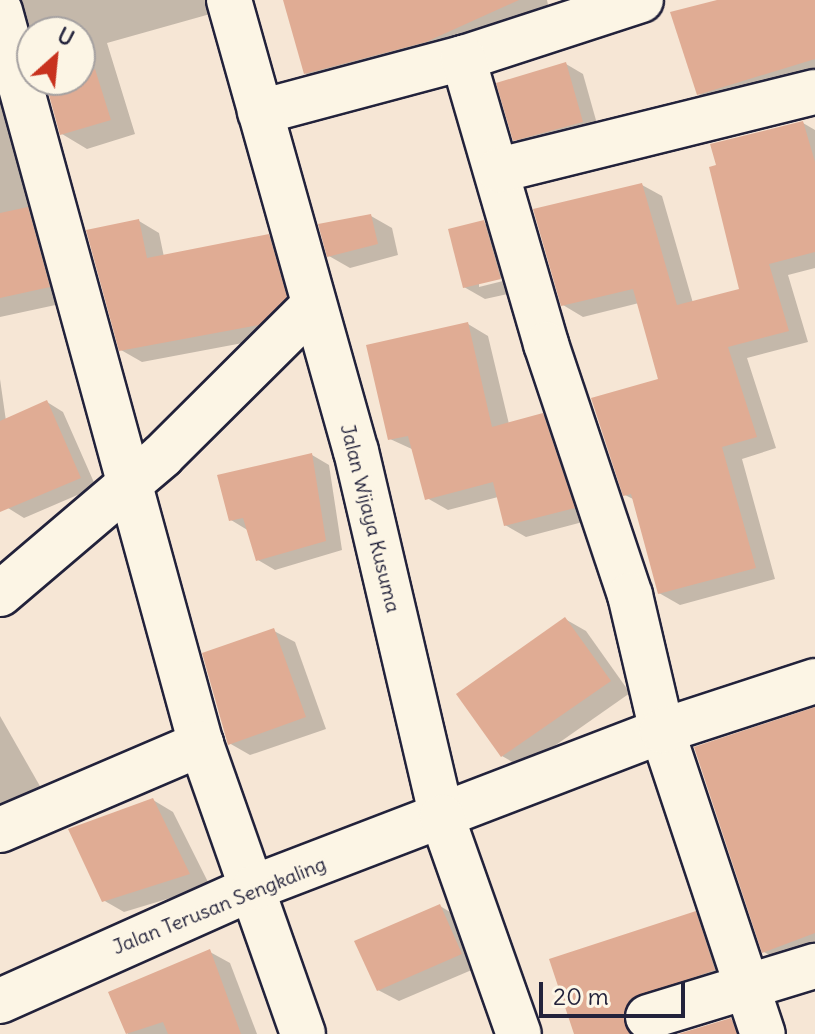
<!DOCTYPE html>
<style>
body{margin:0}
#map{position:relative;width:815px;height:1034px;overflow:hidden;background:#f6e6d5;font-family:Delius,sans-serif}
div>[style]{position:absolute}
[style*='--x']{left:calc(var(--x)*1px);top:calc(var(--y)*1px);width:calc(var(--w)*1px);rotate:calc(var(--a)*1deg)}
.shadow>*{inset:0;background:#0003}
.building>*{inset:0;background:#e0ac94}
.roads{filter:drop-shadow(2px 0 #22223b) drop-shadow(-2px 0 #22223b) drop-shadow(0 2px #22223b) drop-shadow(0 -2px #22223b)}
.minor>*{height:44px;margin:-22px;padding:0 22px;transform-origin:22px;border-radius:22px;background:#fcf5e5}
.secondary>*{height:44px;margin:-22px;padding:0 22px;transform-origin:22px;border-radius:22px;background:#fcf5e5}
span{translate:-50% -50%;white-space:nowrap;text-align:center;line-height:1.15;-webkit-text-stroke:6px #fcf5e5;paint-order:stroke}
.street-label{font-size:20px;color:#22223b}
.north{position:absolute;left:16px;top:16px;width:80px;height:80px;box-sizing:border-box;background:#fcf5e5;border:2px solid #a5a1a1;border-radius:50%;rotate:27deg;font-size:22px;font-weight:700;line-height:32px;text-align:center;color:#22223b}
.north::after{content:'';display:block;margin:auto;width:28px;height:36px;background:#c8321e;clip-path:polygon(50% 0,100% 100%,50% 72%,0 100%)}
.scale{position:absolute;left:539px;top:982px;width:146px;height:36px;box-sizing:border-box;border:4px solid #22223b;border-top:0;padding-left:10px;font-size:24px;line-height:28px;white-space:nowrap;color:#22223b;-webkit-text-stroke:6px #fcf5e5;paint-order:stroke}
</style>
<div id="map">
<div class="shadow">
<i style="clip-path:polygon(0 0,20px 0,0 19px,74px 301px,0 317px)"></i>
<i style="clip-path:polygon(22px 0,225px 0,228px 9px,107px 43px,135px 134px,87px 149px,62px 134px,46px 80px,80px 80px,80px 32px,32px 34px)"></i>
<i style="clip-path:polygon(375px 0,547px 0,548px 5px,445px 51px,324px 84px,305px 73px)"></i>
<i style="clip-path:polygon(725px 0,815px 0,815px 89px,727px 110px,699px 94px)"></i>
<i style="clip-path:polygon(566px 64px,583px 74px,599px 131px,532px 149px,515px 139px)"></i>
<i style="clip-path:polygon(803px 123px,815px 130px,815px 268px,788px 275px,808px 342px,747px 358px,776px 448px,742px 459px,775px 579px,680px 605px,659px 593px,633px 499px,625px 495px,660px 380px,639px 303px,583px 317px,563px 305px,642px 185px,662px 196px,693px 303px,741px 290px)"></i>
<i style="clip-path:polygon(371px 216px,392px 228px,398px 255px,350px 268px,329px 256px)"></i>
<i style="clip-path:polygon(139px 221px,159px 233px,164px 257px,269px 236px,289px 248px,306px 309px,280px 336px,142px 362px,121px 350px)"></i>
<i style="clip-path:polygon(evenodd,484px 223px,505px 235px,521px 291px,485px 299px,464px 287px,484px 223px,510px 275px,511px 279px,479px 287px,479px 283px,510px 275px)"></i>
<i style="clip-path:polygon(468px 324px,488px 336px,509px 424px,543px 415px,563px 427px,594px 519px,526px 537px,505px 525px,498px 497px,448px 510px,427px 498px,414px 450px,390px 439px)"></i>
<i style="clip-path:polygon(0 379px,6px 421px,47px 402px,63px 412px,96px 487px,24px 518px,8px 508px,0 491px)"></i>
<i style="clip-path:polygon(312px 455px,329px 465px,342px 550px,275px 570px,258px 560px,249px 531px,231px 520px)"></i>
<i style="clip-path:polygon(565px 619px,586px 631px,630px 693px,523px 768px,502px 756px)"></i>
<i style="clip-path:polygon(274px 631px,295px 642px,326px 729px,250px 755px,229px 743px)"></i>
<i style="clip-path:polygon(815px 708px,815px 951px,784px 963px,764px 952px)"></i>
<i style="clip-path:polygon(0 716px,49px 802px,0 829px)"></i>
<i style="clip-path:polygon(153px 800px,173px 812px,210px 886px,124px 912px,103px 900px)"></i>
<i style="clip-path:polygon(440px 906px,460px 918px,481px 966px,399px 1001px,378px 990px)"></i>
<i style="clip-path:polygon(695px 913px,720px 927px,739px 984px,649px 1034px,577px 1034px)"></i>
<i style="clip-path:polygon(210px 952px,230px 963px,257px 1034px,128px 1034px,111px 994px)"></i>
<i style="clip-path:polygon(731px 1020px,755px 1034px,685px 1034px)"></i>
</div>
<div class="building">
<i style="clip-path:polygon(283px 0,519px 0,426px 42px,304px 74px)"></i>
<i style="clip-path:polygon(717px 0,815px 0,815px 59px,697px 95px,670px 12px)"></i>
<i style="clip-path:polygon(566px 62px,583px 122px,513px 141px,496px 83px)"></i>
<i style="clip-path:polygon(95px 69px,111px 120px,60px 135px,46px 84px,80px 80px)"></i>
<i style="clip-path:polygon(803px 121px,815px 162px,815px 252px,769px 264px,789px 331px,728px 347px,757px 437px,722px 447px,756px 568px,658px 594px,631px 494px,623px 496px,591px 398px,658px 379px,633px 289px,561px 306px,533px 209px,642px 183px,677px 305px,739px 289px,709px 167px,716px 165px,710px 144px)"></i>
<i style="clip-path:polygon(28px 207px,50px 287px,0 298px,0 213px)"></i>
<i style="clip-path:polygon(371px 214px,378px 244px,327px 257px,318px 224px)"></i>
<i style="clip-path:polygon(139px 219px,147px 258px,269px 234px,287px 297px,259px 325px,119px 351px,86px 230px)"></i>
<i style="clip-path:polygon(484px 220px,501px 279px,463px 288px,448px 229px)"></i>
<i style="clip-path:polygon(468px 322px,492px 427px,543px 413px,575px 508px,504px 526px,493px 482px,425px 500px,408px 436px,388px 440px,366px 345px)"></i>
<i style="clip-path:polygon(47px 400px,81px 478px,0 512px,0 421px)"></i>
<i style="clip-path:polygon(312px 453px,326px 541px,256px 561px,243px 518px,229px 521px,217px 475px)"></i>
<i style="clip-path:polygon(565px 617px,611px 681px,501px 757px,456px 694px)"></i>
<i style="clip-path:polygon(274px 628px,306px 717px,228px 745px,202px 653px)"></i>
<i style="clip-path:polygon(815px 707px,815px 933px,762px 953px,694px 747px)"></i>
<i style="clip-path:polygon(153px 798px,190px 874px,102px 902px,68px 829px)"></i>
<i style="clip-path:polygon(440px 904px,462px 954px,377px 991px,354px 941px)"></i>
<i style="clip-path:polygon(696px 911px,715px 970px,630px 999px,624px 1012px,630px 1034px,574px 1034px,549px 959px)"></i>
<i style="clip-path:polygon(210px 949px,241px 1034px,168px 1034px,163px 1022px,126px 1034px,108px 992px)"></i>
<i style="clip-path:polygon(731px 1018px,737px 1034px,678px 1034px)"></i>
</div>
<div class="roads">
<div class="minor">
<i style="--x:0;--y:11;--w:760;--a:74.67"></i>
<i style="--x:201;--y:744;--w:307;--a:70.6"></i>
<i style="--x:463;--y:58;--w:187;--a:-18"></i>
<i style="--x:260;--y:112;--w:210;--a:-14.9"></i>
<i style="--x:463;--y:58;--w:298;--a:73.8"></i>
<i style="--x:546;--y:344;--w:265;--a:71.5"></i>
<i style="--x:630;--y:595;--w:140;--a:76.8"></i>
<i style="--x:662;--y:731;--w:319;--a:71.6"></i>
<i style="--x:499;--y:170;--w:325;--a:-13.9"></i>
<i style="--x:0;--y:594;--w:213;--a:-40.4"></i>
<i style="--x:162;--y:456;--w:214;--a:-44.8"></i>
<i style="--x:0;--y:830;--w:219;--a:-23.2"></i>
<i style="--x:0;--y:1001;--w:279;--a:-24.1"></i>
<i style="--x:255;--y:887;--w:436;--a:-21"></i>
<i style="--x:662;--y:731;--w:161;--a:-18.1"></i>
<i style="--x:648;--y:1017;--w:175;--a:-17"></i>
</div>
<div class="secondary">
<i style="--x:229;--y:0;--w:469;--a:74.3"></i>
<i style="--x:356;--y:451;--w:376;--a:76.8"></i>
<i style="--x:442;--y:817;--w:230;--a:70.5"></i>
</div>
</div>
<div class="street-label">
<span style="left:371px;top:518px;rotate:76deg">Jalan Wijaya Kusuma</span>
<span style="left:219px;top:905px;rotate:-22deg">Jalan Terusan Sengkaling</span>
</div>
<div class="north">U</div>
<div class="scale">20 m</div>
</div>
